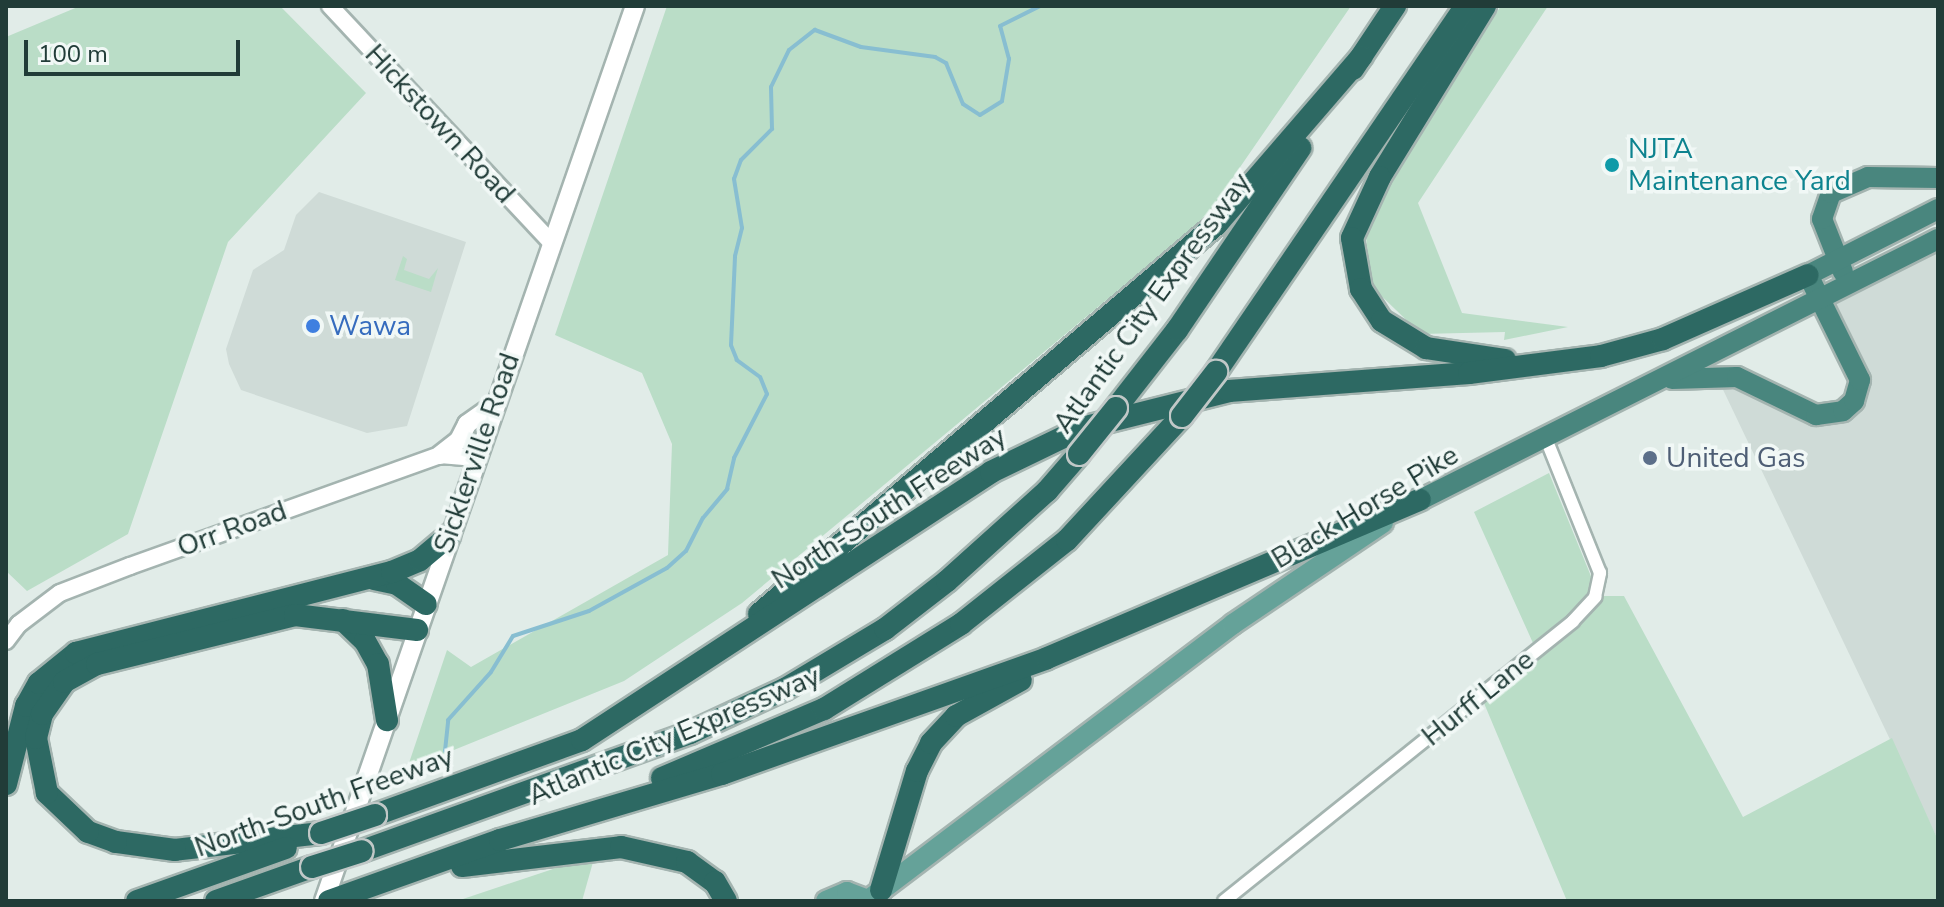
<!DOCTYPE html>
<style>
body{margin:0}
#map{position:relative;width:1944px;height:907px;overflow:hidden;background:#e1ece8;font-family:"Nunito Sans",sans-serif}
div>[style]{position:absolute}
[style*='--x']{left:calc(var(--x)*1px);top:calc(var(--y)*1px);width:calc(var(--w)*1px);rotate:calc(var(--a)*1deg)}
.built>*{inset:0;background:#cfdbd7}
.green>*{inset:0;background:#baddc7}
.stream>*{height:4px;margin:-2px;padding:0 2px;transform-origin:2px;border-radius:2px;background:#88bed1}
.roads{filter:drop-shadow(2px 0 #a4b4b0) drop-shadow(-2px 0 #a4b4b0) drop-shadow(0 2px #a4b4b0) drop-shadow(0 -2px #a4b4b0)}
.minor>*{height:12px;margin:-6px;padding:0 6px;transform-origin:6px;border-radius:6px;background:#fff}
.tertiary>*{height:16px;margin:-8px;padding:0 8px;transform-origin:8px;border-radius:8px;background:#fff}
.secondary>*{height:18px;margin:-9px;padding:0 9px;transform-origin:9px;border-radius:9px;background:#fff}
.primary>*{height:20px;margin:-10px;padding:0 10px;transform-origin:10px;border-radius:10px;background:#65a299}
.trunk>*{height:20px;margin:-10px;padding:0 10px;transform-origin:10px;border-radius:10px;background:#49867e}
.motorway>*{height:22px;margin:-11px;padding:0 11px;transform-origin:11px;border-radius:11px;background:#2d6963}
.bridges{filter:drop-shadow(2px 0 #c1c8c7) drop-shadow(-2px 0 #c1c8c7) drop-shadow(0 2px #c1c8c7) drop-shadow(0 -2px #c1c8c7)}
.motorway-bridge>*{height:22px;margin:-11px;padding:0 11px;transform-origin:11px;border-radius:11px;background:#2d6963}
.dots>*{width:22px;height:22px;translate:-50% -50%;box-sizing:border-box;border:4px solid #f1f8f6;border-radius:50%}
span{translate:-50% -50%;white-space:nowrap;text-align:center;line-height:1.15;-webkit-text-stroke:7px #f1f8f6;paint-order:stroke}
.street-label{font-size:28px;color:#213c38}
.culture-label{font-size:28px;color:#0d838f}
.left{translate:0 -50%;text-align:left}
.shop-label{font-size:28px;color:#366cbe}
.service-label{font-size:28px;color:#4e5e75}
.frame{position:absolute;inset:0;border:8px solid #213c38;pointer-events:none}
.scale{position:absolute;left:24px;top:40px;width:216px;height:36px;box-sizing:border-box;border:4px solid #213c38;border-top:0;padding-left:10px;font-size:24px;line-height:28px;white-space:nowrap;color:#213c38;-webkit-text-stroke:6px #f1f8f6;paint-order:stroke}
</style>
<div id="map">
<div class="built">
<i style="clip-path:polygon(319px 192px,466px 242px,407px 426px,367px 433px,241px 390px,229px 364px,226px 349px,253px 270px,284px 250px,296px 215px)"></i>
<i style="clip-path:polygon(1938px 239px,1938px 840px,1716px 375px,1828px 417px,1860px 380px,1819px 299px)"></i>
</div>
<div class="green">
<i style="clip-path:polygon(80px 6px,280px 6px,366px 93px,228px 242px,128px 534px,27px 591px,6px 571px,6px 37px)"></i>
<i style="clip-path:polygon(667px 6px,1351px 6px,1205px 218px,742px 603px,624px 681px,407px 769px,447px 650px,471px 667px,668px 555px,672px 444px,642px 373px,555px 335px)"></i>
<i style="clip-path:polygon(1501px 6px,1548px 6px,1418px 203px,1462px 313px,1568px 327px,1504px 340px,1505px 332px,1421px 334px,1371px 286px,1365px 226px,1353px 223px)"></i>
<i style="clip-path:polygon(403px 256px,407px 259px,404px 270px,429px 279px,438px 268px,431px 292px,395px 280px)"></i>
<i style="clip-path:polygon(1549px 473px,1599px 596px,1624px 596px,1743px 817px,1892px 738px,1938px 840px,1938px 901px,1567px 901px,1481px 696px,1537px 652px,1474px 512px)"></i>
<i style="clip-path:polygon(595px 855px,582px 901px,457px 901px)"></i>
</div>
<div class="stream">
<i style="--x:445;--y:751;--w:31;--a:-84"></i>
<i style="--x:448;--y:720;--w:64;--a:-48.1"></i>
<i style="--x:491;--y:672;--w:42;--a:-58.6"></i>
<i style="--x:513;--y:636;--w:80;--a:-18.2"></i>
<i style="--x:589;--y:611;--w:89;--a:-28.9"></i>
<i style="--x:667;--y:568;--w:25;--a:-42"></i>
<i style="--x:686;--y:551;--w:37;--a:-63"></i>
<i style="--x:703;--y:518;--w:38;--a:-50"></i>
<i style="--x:727;--y:489;--w:32;--a:-77"></i>
<i style="--x:734;--y:458;--w:72;--a:-62.7"></i>
<i style="--x:767;--y:394;--w:18;--a:-112"></i>
<i style="--x:760;--y:377;--w:29;--a:-144"></i>
<i style="--x:737;--y:360;--w:16;--a:-112"></i>
<i style="--x:731;--y:345;--w:89;--a:-87.4"></i>
<i style="--x:735;--y:256;--w:29;--a:-76"></i>
<i style="--x:742;--y:228;--w:50;--a:-99.3"></i>
<i style="--x:734;--y:179;--w:20;--a:-70"></i>
<i style="--x:741;--y:160;--w:44;--a:-45"></i>
<i style="--x:772;--y:129;--w:42;--a:-91.4"></i>
<i style="--x:771;--y:87;--w:41;--a:-64.1"></i>
<i style="--x:789;--y:50;--w:33;--a:-38"></i>
<i style="--x:815;--y:30;--w:49;--a:20.3"></i>
<i style="--x:861;--y:47;--w:75;--a:7.7"></i>
<i style="--x:935;--y:57;--w:13;--a:29"></i>
<i style="--x:946;--y:63;--w:44;--a:67.5"></i>
<i style="--x:963;--y:104;--w:20;--a:33"></i>
<i style="--x:980;--y:115;--w:26;--a:-32"></i>
<i style="--x:1002;--y:101;--w:43;--a:-80.5"></i>
<i style="--x:1009;--y:59;--w:34;--a:-105"></i>
<i style="--x:1000;--y:26;--w:45;--a:-26.6"></i>
</div>
<div class="roads">
<div class="minor">
<i style="--x:1224;--y:901;--w:447;--a:-38.7"></i>
<i style="--x:1573;--y:621;--w:33;--a:-47"></i>
<i style="--x:1595;--y:597;--w:25;--a:-78"></i>
<i style="--x:1600;--y:573;--w:144;--a:-111.9"></i>
</div>
<div class="tertiary">
<i style="--x:330;--y:6;--w:322;--a:46.9"></i>
<i style="--x:6;--y:641;--w:21;--a:-53"></i>
<i style="--x:19;--y:624;--w:51;--a:-37.1"></i>
<i style="--x:60;--y:593;--w:75;--a:-21.1"></i>
<i style="--x:130;--y:566;--w:329;--a:-19.7"></i>
<i style="--x:440;--y:455;--w:36;--a:5"></i>
</div>
<div class="secondary">
<i style="--x:440;--y:455;--w:24;--a:-38"></i>
<i style="--x:459;--y:440;--w:18;--a:-63"></i>
<i style="--x:467;--y:424;--w:32;--a:-35"></i>
<i style="--x:324;--y:901;--w:947;--a:-70.84"></i>
</div>
<div class="primary">
<i style="--x:826;--y:901;--w:23;--a:-23"></i>
<i style="--x:847;--y:892;--w:22;--a:21"></i>
<i style="--x:867;--y:901;--w:459;--a:-37.1"></i>
<i style="--x:1233;--y:624;--w:181;--a:-34"></i>
</div>
<div class="trunk">
<i style="--x:1843;--y:272;--w:57;--a:-111.6"></i>
<i style="--x:1822;--y:219;--w:28;--a:-71"></i>
<i style="--x:1831;--y:193;--w:40;--a:-23.4"></i>
<i style="--x:1868;--y:177;--w:70;--a:0.8"></i>
<i style="--x:1672;--y:379;--w:65;--a:-1.8"></i>
<i style="--x:1737;--y:377;--w:88;--a:25.7"></i>
<i style="--x:1816;--y:415;--w:27;--a:-8"></i>
<i style="--x:1843;--y:411;--w:15;--a:-42"></i>
<i style="--x:1854;--y:401;--w:22;--a:-74"></i>
<i style="--x:1860;--y:380;--w:117;--a:-116.3"></i>
<i style="--x:1808;--y:275;--w:146;--a:-26.9"></i>
<i style="--x:1420;--y:500;--w:580;--a:-26.74"></i>
</div>
<div class="motorway">
<i style="--x:1485;--y:6;--w:201;--a:121.6"></i>
<i style="--x:1380;--y:177;--w:67;--a:114.7"></i>
<i style="--x:1352;--y:238;--w:52;--a:80"></i>
<i style="--x:1361;--y:289;--w:38;--a:57"></i>
<i style="--x:1382;--y:321;--w:52;--a:31.5"></i>
<i style="--x:1426;--y:348;--w:80;--a:8.6"></i>
<i style="--x:1353;--y:69;--w:76;--a:-56.3"></i>
<i style="--x:1216;--y:372;--w:443;--a:-55.7"></i>
<i style="--x:1116;--y:408;--w:99;--a:-52"></i>
<i style="--x:1177;--y:330;--w:220;--a:-55.9"></i>
<i style="--x:374;--y:579;--w:24;--a:12"></i>
<i style="--x:397;--y:584;--w:35;--a:35"></i>
<i style="--x:759;--y:614;--w:602;--a:-40.42"></i>
<i style="--x:1217;--y:224;--w:221;--a:-49.2"></i>
<i style="--x:343;--y:620;--w:30;--a:44"></i>
<i style="--x:365;--y:641;--w:26;--a:61"></i>
<i style="--x:378;--y:664;--w:57;--a:80.9"></i>
<i style="--x:662;--y:778;--w:176;--a:-23.1"></i>
<i style="--x:824;--y:709;--w:161;--a:-31.8"></i>
<i style="--x:961;--y:624;--w:135;--a:-38.4"></i>
<i style="--x:1067;--y:540;--w:169;--a:-47.2"></i>
<i style="--x:6;--y:784;--w:81;--a:-75.6"></i>
<i style="--x:26;--y:706;--w:26;--a:-61"></i>
<i style="--x:39;--y:683;--w:48;--a:-39"></i>
<i style="--x:76;--y:653;--w:326;--a:-14.4"></i>
<i style="--x:392;--y:572;--w:30;--a:-23"></i>
<i style="--x:420;--y:560;--w:38;--a:-40"></i>
<i style="--x:375;--y:815;--w:220;--a:-19.9"></i>
<i style="--x:582;--y:740;--w:489;--a:-33.2"></i>
<i style="--x:991;--y:472;--w:101;--a:-25.8"></i>
<i style="--x:1082;--y:428;--w:152;--a:-14.1"></i>
<i style="--x:1229;--y:391;--w:241;--a:-4.3"></i>
<i style="--x:1469;--y:373;--w:133;--a:-7.3"></i>
<i style="--x:1601;--y:356;--w:64;--a:-15.3"></i>
<i style="--x:1663;--y:339;--w:158;--a:-23.8"></i>
<i style="--x:321;--y:833;--w:147;--a:173.4"></i>
<i style="--x:175;--y:850;--w:60;--a:-172.3"></i>
<i style="--x:116;--y:842;--w:30;--a:-160"></i>
<i style="--x:88;--y:832;--w:57;--a:-136.4"></i>
<i style="--x:47;--y:793;--w:56;--a:-101.3"></i>
<i style="--x:36;--y:738;--w:25;--a:-76"></i>
<i style="--x:42;--y:714;--w:39;--a:-55"></i>
<i style="--x:64;--y:682;--w:38;--a:-29"></i>
<i style="--x:97;--y:664;--w:204;--a:-13.9"></i>
<i style="--x:295;--y:615;--w:123;--a:7"></i>
<i style="--x:362;--y:851;--w:349;--a:-19.8"></i>
<i style="--x:690;--y:733;--w:105;--a:-24.9"></i>
<i style="--x:785;--y:689;--w:117;--a:-31"></i>
<i style="--x:885;--y:629;--w:78;--a:-37.7"></i>
<i style="--x:947;--y:581;--w:135;--a:-42"></i>
<i style="--x:1047;--y:491;--w:49;--a:-49.1"></i>
<i style="--x:462;--y:866;--w:160;--a:-6.8"></i>
<i style="--x:621;--y:847;--w:68;--a:12.8"></i>
<i style="--x:687;--y:862;--w:34;--a:36"></i>
<i style="--x:715;--y:882;--w:22;--a:60"></i>
<i style="--x:881;--y:890;--w:124;--a:-73.2"></i>
<i style="--x:917;--y:771;--w:31;--a:-63"></i>
<i style="--x:931;--y:743;--w:37;--a:-47"></i>
<i style="--x:956;--y:716;--w:74;--a:-29"></i>
<i style="--x:137;--y:901;--w:158;--a:-19.6"></i>
<i style="--x:216;--y:901;--w:102;--a:-19.5"></i>
<i style="--x:329;--y:901;--w:182;--a:-19.6"></i>
<i style="--x:500;--y:840;--w:232;--a:-16.6"></i>
<i style="--x:722;--y:774;--w:345;--a:-19.6"></i>
<i style="--x:1047;--y:658;--w:405;--a:-23"></i>
</div>
</div>
<div class="bridges">
<div class="motorway-bridge">
<i style="--x:1182;--y:416;--w:56;--a:-52.3"></i>
<i style="--x:1079;--y:454;--w:59;--a:-51.2"></i>
<i style="--x:321;--y:833;--w:57;--a:-18.4"></i>
<i style="--x:312;--y:867;--w:52;--a:-17.7"></i>
</div>
</div>
<div class="dots">
<i style="left:1612px;top:165px;background:#0f9aa8"></i>
<i style="left:313px;top:326px;background:#3f7fe0"></i>
<i style="left:1650px;top:458px;background:#5c6f8a"></i>
</div>
<div class="street-label">
<span style="left:440px;top:124px;rotate:47deg">Hickstown Road</span>
<span style="left:1152px;top:303px;rotate:-54deg">Atlantic City Expressway</span>
<span style="left:477px;top:453px;rotate:-71deg">Sicklerville Road</span>
<span style="left:1365px;top:507px;rotate:-31deg">Black Horse Pike</span>
<span style="left:889px;top:508px;rotate:-33deg">North-South Freeway</span>
<span style="left:232px;top:529px;rotate:-20deg">Orr Road</span>
<span style="left:1478px;top:698px;rotate:-39deg">Hurff Lane</span>
<span style="left:674px;top:736px;rotate:-23deg">Atlantic City Expressway</span>
<span style="left:324px;top:802px;rotate:-20deg">North-South Freeway</span>
</div>
<div class="culture-label">
<span class="left" style="left:1628px;top:165px">NJTA<br>Maintenance Yard</span>
</div>
<div class="shop-label">
<span class="left" style="left:329px;top:326px">Wawa</span>
</div>
<div class="service-label">
<span class="left" style="left:1666px;top:458px">United Gas</span>
</div>
<div class="frame"></div>
<div class="scale">100 m</div>
</div>
